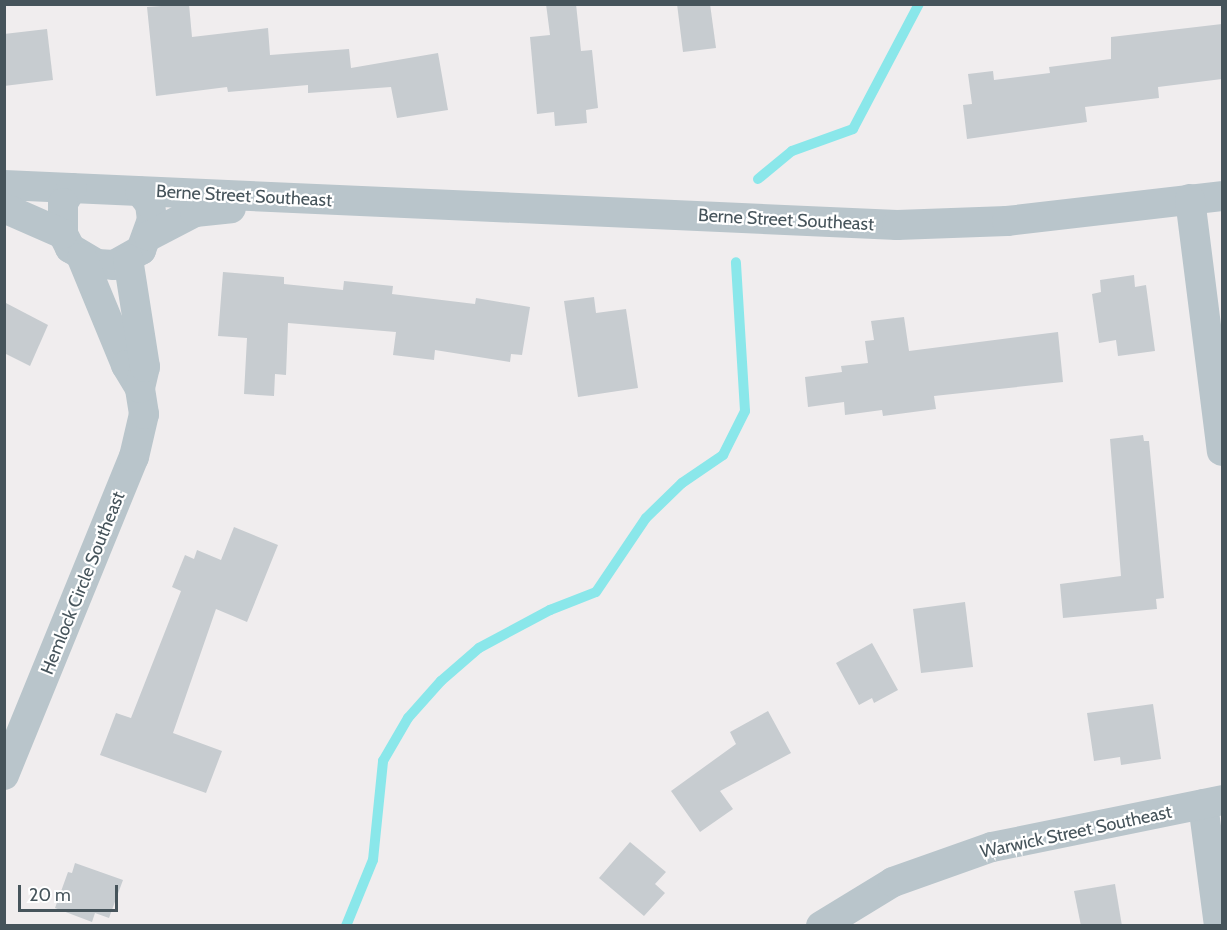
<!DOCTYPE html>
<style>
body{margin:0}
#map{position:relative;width:1227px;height:930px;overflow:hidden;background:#f0edee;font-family:Cabin,sans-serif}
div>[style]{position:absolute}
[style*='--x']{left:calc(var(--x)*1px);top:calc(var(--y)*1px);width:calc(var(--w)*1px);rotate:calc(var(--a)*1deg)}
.stream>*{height:10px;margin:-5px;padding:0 5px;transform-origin:5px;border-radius:5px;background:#8ae7ea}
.building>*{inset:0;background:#c7ccd0}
.street>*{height:30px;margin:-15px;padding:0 15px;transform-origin:15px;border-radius:15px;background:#b9c5cb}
span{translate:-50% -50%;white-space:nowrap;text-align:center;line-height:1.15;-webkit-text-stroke:4.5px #fff;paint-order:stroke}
.street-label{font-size:18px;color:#46545b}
.frame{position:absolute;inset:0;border:6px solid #46545b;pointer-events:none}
.scale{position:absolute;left:18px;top:885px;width:100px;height:27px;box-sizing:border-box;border:3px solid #46545b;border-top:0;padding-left:8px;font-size:18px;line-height:21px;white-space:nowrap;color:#46545b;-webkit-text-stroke:4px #fff;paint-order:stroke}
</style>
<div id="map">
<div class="stream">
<i style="--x:758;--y:179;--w:44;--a:-39.5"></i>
<i style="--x:792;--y:151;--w:65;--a:-19.8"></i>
<i style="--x:853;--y:129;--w:141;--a:-62.2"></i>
<i style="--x:346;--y:926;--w:71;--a:-67.8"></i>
<i style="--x:373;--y:860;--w:100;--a:-84.2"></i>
<i style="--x:383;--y:761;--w:50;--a:-59.8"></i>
<i style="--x:408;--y:718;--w:50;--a:-48.3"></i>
<i style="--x:441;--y:681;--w:50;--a:-41"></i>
<i style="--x:479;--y:648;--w:81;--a:-28.2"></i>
<i style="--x:550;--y:610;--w:49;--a:-21.4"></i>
<i style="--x:596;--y:592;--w:89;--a:-56"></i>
<i style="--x:646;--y:518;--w:50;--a:-44.2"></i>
<i style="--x:682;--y:483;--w:50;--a:-34.3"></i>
<i style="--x:723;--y:455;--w:49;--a:-63.4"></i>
<i style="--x:745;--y:411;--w:149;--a:-93.5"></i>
</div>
<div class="building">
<i style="clip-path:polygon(189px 4px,192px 37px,268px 28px,270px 55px,349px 49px,351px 68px,438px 53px,448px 110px,397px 118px,391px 87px,308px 93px,308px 85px,228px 92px,227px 87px,156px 96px,147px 7px)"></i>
<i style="clip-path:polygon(546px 4px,576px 4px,581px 51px,592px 50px,598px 108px,586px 110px,587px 123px,555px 126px,554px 112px,537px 114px,530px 37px,550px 35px)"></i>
<i style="clip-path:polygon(677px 4px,710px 4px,716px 48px,683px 52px)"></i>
<i style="clip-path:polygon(1222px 24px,1222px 79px,1158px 87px,1159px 98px,1085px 107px,1087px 122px,967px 139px,963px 105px,972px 104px,968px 74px,993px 71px,994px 80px,1050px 73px,1049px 67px,1111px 59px,1111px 37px)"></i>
<i style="clip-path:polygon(47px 29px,53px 80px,4px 86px,4px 34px)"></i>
<i style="clip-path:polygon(223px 272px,284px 277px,284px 284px,343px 290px,344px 281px,393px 286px,392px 294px,475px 304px,476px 298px,530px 307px,522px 355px,511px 354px,510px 362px,435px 350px,434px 360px,393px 355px,396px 332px,288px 323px,286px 375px,275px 374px,274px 396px,244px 394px,247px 338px,218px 336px)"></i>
<i style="clip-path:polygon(1134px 275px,1135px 287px,1146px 285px,1155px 351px,1118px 356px,1116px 340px,1099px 343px,1092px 294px,1101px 292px,1100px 280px)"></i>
<i style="clip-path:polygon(594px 297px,596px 313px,626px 309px,638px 388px,578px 397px,564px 301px)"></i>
<i style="clip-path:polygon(4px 302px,48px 325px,30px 366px,4px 353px)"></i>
<i style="clip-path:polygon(904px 317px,909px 351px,1058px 332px,1063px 382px,934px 396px,936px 409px,883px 416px,882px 410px,845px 415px,844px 402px,808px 407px,805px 377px,842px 372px,841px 366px,868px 363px,865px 341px,874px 340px,871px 321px)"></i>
<i style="clip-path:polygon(1143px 435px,1144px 441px,1149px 441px,1164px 598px,1156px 599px,1157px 609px,1063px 618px,1060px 584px,1121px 576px,1110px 439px)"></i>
<i style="clip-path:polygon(234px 527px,278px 545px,247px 622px,216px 609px,173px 733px,222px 751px,206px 793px,100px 755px,116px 713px,131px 718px,181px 591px,172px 587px,185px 555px,194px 559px,197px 550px,221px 560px)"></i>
<i style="clip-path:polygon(965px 602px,973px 667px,921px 673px,913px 609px)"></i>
<i style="clip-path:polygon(872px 643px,898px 690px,874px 703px,872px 698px,859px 705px,836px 663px)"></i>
<i style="clip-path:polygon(1153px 704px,1161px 759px,1121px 765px,1120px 757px,1094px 761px,1087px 713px)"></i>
<i style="clip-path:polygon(768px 711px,791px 753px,720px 791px,733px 809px,700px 832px,671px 791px,736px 744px,730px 732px)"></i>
<i style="clip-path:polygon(630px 842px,666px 872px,655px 884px,665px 893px,644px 916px,599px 878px)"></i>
<i style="clip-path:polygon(75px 863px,123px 880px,109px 918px,95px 913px,92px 922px,55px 908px,68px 872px,72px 873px)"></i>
<i style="clip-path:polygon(1115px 884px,1122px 926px,1081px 926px,1074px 891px)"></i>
</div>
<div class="street">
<i style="--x:4;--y:185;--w:894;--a:2.56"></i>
<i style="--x:897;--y:225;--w:110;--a:-2.1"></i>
<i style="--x:1007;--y:221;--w:216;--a:-6.6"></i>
<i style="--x:72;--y:188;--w:17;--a:121"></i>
<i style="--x:63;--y:203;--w:31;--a:90"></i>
<i style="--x:63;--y:234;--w:16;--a:63"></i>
<i style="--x:70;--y:248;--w:31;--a:31"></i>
<i style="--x:97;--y:264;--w:17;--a:3"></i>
<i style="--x:114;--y:265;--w:31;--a:-29"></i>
<i style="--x:141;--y:250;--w:32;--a:-70"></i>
<i style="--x:152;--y:220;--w:16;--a:-97"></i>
<i style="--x:150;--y:204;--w:16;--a:-128"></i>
<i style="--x:1190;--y:199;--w:254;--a:82.8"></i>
<i style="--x:4;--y:208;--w:64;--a:23.8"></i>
<i style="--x:149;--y:236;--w:52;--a:-27.6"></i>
<i style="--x:195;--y:212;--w:36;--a:-6"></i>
<i style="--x:82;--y:258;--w:116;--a:67.6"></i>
<i style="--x:126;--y:365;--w:27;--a:59"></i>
<i style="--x:4;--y:775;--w:344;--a:-67.8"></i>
<i style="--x:134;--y:457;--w:44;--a:-76.9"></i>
<i style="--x:144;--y:414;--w:26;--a:-99"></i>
<i style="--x:140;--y:388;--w:22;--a:-77"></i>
<i style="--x:145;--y:367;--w:109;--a:-98.9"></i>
<i style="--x:1203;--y:804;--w:123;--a:82.5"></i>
<i style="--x:821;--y:926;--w:84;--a:-31.4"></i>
<i style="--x:893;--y:882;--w:105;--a:-19.5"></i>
<i style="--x:992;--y:847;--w:235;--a:-11.5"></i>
</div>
<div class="street-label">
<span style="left:244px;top:196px;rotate:3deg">Berne Street Southeast</span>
<span style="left:786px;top:220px;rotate:3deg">Berne Street Southeast</span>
<span style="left:83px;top:583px;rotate:-68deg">Hemlock Circle Southeast</span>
<span style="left:1076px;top:832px;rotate:-12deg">Warwick Street Southeast</span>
</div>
<div class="frame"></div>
<div class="scale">20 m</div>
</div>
